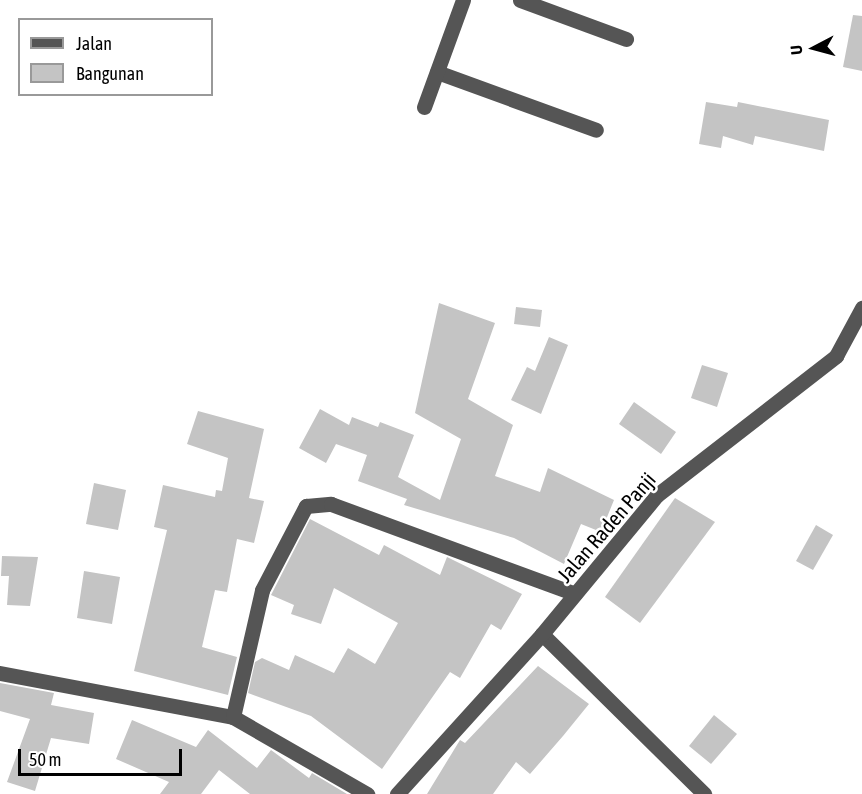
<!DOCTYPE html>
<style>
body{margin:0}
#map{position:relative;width:862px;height:794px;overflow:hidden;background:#fff;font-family:"Asap Condensed",sans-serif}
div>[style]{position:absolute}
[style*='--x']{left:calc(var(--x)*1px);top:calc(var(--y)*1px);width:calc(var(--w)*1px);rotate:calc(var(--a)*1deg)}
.building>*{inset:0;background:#c4c4c4}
.minor>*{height:15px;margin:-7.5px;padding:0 7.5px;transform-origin:7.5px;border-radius:7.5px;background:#555}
span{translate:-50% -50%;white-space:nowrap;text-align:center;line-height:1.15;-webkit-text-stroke:5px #fff;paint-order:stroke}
.street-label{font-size:21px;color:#000}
.legend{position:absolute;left:18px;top:18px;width:195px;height:78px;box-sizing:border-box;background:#fff;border:2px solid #999;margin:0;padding:8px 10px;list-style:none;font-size:18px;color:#000}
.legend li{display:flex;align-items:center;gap:12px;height:30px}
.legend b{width:30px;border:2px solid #999}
.north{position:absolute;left:784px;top:18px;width:60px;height:60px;-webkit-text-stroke:4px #fff;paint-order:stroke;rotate:264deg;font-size:16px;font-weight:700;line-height:24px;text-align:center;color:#000}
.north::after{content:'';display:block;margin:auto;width:21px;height:27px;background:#000;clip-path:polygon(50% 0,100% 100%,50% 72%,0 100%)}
.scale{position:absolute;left:18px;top:749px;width:164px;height:27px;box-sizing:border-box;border:3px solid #000;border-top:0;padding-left:8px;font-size:18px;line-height:21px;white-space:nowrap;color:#000;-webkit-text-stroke:4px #fff;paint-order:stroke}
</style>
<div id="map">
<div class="building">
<i style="clip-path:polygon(853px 15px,862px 16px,862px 71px,843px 67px)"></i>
<i style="clip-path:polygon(706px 102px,737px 107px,738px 102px,829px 120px,824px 151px,755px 136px,753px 145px,723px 136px,721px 148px,699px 144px)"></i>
<i style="clip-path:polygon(439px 303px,495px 323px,468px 399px,513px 425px,495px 476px,540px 492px,548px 468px,614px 500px,601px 532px,581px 524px,564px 564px,514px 538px,404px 505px,407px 499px,358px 481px,367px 455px,336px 444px,326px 463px,299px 448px,320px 409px,349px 425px,352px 417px,378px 427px,380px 422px,414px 435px,398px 477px,440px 500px,461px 439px,415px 413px)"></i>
<i style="clip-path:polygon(516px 307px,542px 310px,540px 327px,514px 324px)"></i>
<i style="clip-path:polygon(549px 337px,568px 345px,541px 414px,511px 400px,527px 367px,535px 371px)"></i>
<i style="clip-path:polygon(702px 365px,728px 373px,717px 407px,691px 398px)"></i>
<i style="clip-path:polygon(634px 402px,676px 432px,661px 454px,619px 424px)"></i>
<i style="clip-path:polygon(198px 411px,264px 429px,249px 498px,264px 501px,254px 543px,237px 539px,227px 592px,215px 590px,202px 647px,237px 657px,228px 695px,134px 671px,167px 530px,154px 527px,163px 485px,215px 497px,216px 490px,222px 491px,228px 458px,187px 444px)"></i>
<i style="clip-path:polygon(94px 483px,126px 490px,118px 530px,86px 524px)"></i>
<i style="clip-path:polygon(675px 498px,715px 522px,640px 623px,605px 597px)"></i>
<i style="clip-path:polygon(310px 519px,379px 555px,384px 545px,440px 575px,447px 557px,522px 594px,501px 630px,491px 624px,460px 678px,450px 672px,382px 769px,311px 716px,248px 693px,255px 662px,262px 658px,289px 670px,295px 655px,334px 673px,348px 648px,375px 664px,398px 623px,334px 588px,321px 624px,291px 614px,294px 605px,271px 595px)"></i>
<i style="clip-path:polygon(816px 525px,833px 535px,813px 570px,796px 561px)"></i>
<i style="clip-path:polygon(2px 556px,38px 557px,30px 606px,7px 605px,9px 576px,1px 576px)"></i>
<i style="clip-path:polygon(84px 571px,120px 577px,112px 624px,77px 618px)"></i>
<i style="clip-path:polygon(538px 666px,589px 704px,563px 736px,530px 774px,516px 762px,493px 794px,427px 794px,460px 740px,465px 743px)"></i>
<i style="clip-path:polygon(0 683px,54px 693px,51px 705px,94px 713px,89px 744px,51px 738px,35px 791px,7px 782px,30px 719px,0 711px)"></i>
<i style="clip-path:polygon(714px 715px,737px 734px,711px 764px,689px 746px)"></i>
<i style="clip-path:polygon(132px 720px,196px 747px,208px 730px,257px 768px,271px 750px,309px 778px,312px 773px,347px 794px,250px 794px,219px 770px,201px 794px,160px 794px,169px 782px,116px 759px)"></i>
</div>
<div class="minor">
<i style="--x:520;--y:0;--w:113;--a:20.2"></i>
<i style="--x:437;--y:72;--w:169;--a:20"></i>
<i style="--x:424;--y:107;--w:114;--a:-70"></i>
<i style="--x:542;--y:634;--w:228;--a:44.6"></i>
<i style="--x:0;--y:673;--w:237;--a:10.7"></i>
<i style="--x:233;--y:717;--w:155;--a:29.9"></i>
<i style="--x:233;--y:717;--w:130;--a:-77.1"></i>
<i style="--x:262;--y:590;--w:95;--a:-62.4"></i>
<i style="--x:306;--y:506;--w:25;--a:-5"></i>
<i style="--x:331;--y:504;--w:260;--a:20.2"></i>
<i style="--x:397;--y:794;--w:216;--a:-47.8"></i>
<i style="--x:542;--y:634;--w:180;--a:-50.4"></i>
<i style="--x:657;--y:495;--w:227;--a:-37.8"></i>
<i style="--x:836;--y:356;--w:55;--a:-61.6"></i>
</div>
<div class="street-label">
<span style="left:606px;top:527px;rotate:-49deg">Jalan Raden Panji</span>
</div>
<ul class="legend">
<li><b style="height:8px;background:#555"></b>Jalan</li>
<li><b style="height:16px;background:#c4c4c4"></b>Bangunan</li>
</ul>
<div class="north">U</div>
<div class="scale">50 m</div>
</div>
